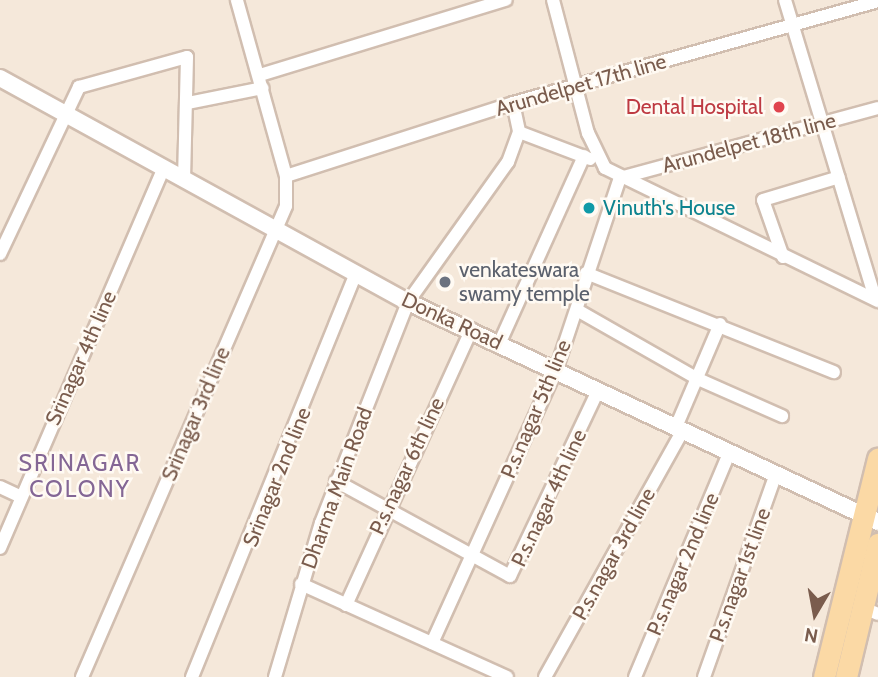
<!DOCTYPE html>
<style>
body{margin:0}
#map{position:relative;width:878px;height:677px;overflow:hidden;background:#fdf6ec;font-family:Cabin,sans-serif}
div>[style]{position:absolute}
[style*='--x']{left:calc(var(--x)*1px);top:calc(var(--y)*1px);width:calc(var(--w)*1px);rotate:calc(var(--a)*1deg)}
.residential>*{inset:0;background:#f5e8da}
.roads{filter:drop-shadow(2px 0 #d1beb0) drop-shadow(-2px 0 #d1beb0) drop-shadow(0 2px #d1beb0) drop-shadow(0 -2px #d1beb0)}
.minor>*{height:12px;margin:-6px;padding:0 6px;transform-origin:6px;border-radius:6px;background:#fff}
.tertiary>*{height:16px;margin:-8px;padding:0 8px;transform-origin:8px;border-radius:8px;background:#fff}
.primary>*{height:21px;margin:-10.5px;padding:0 10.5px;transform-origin:10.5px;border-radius:10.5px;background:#fbd9a5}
.dots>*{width:19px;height:19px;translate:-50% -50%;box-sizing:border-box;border:4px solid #fffaf3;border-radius:50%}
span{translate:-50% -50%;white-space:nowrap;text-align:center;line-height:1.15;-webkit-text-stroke:5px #fffaf3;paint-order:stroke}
.street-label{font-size:21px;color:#7a5c4d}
.health-label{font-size:21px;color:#be3a42}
.right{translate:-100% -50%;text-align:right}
.culture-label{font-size:21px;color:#0d838f}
.left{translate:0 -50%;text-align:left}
.worship-label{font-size:21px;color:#5b616d}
.neighbourhood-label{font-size:23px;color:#846695;letter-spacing:2px}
.north{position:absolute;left:780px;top:579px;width:70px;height:70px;-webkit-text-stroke:5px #fffaf3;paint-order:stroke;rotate:190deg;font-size:19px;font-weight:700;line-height:28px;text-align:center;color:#7a5c4d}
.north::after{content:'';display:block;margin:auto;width:24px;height:32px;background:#7a5c4d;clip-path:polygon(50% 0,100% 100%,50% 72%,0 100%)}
</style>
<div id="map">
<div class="residential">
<i style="clip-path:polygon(0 0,878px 0,878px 677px,0 677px)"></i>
</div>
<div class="roads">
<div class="minor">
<i style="--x:553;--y:0;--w:138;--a:75.3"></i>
<i style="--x:588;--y:133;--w:39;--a:64"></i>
<i style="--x:605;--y:168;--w:304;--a:26"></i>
<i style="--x:785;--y:0;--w:312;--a:73.2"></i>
<i style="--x:260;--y:75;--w:257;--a:-17"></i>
<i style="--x:188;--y:103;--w:76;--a:-11.3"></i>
<i style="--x:513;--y:103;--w:30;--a:78"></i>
<i style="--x:519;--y:132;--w:76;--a:20.8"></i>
<i style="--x:286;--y:176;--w:238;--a:-17.8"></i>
<i style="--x:513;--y:103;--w:379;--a:-15.6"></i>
<i style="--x:0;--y:254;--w:185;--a:-64.7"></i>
<i style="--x:79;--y:87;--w:112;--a:-15.5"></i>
<i style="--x:187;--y:57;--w:122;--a:91.4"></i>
<i style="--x:783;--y:257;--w:60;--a:-109.3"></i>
<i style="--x:763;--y:200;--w:79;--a:-16.8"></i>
<i style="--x:586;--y:273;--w:267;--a:21.8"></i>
<i style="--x:577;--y:310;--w:139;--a:29.7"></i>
<i style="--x:698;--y:379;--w:92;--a:23.8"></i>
<i style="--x:500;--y:342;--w:204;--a:-65.7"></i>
<i style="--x:676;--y:427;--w:112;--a:-66.9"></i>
<i style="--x:336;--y:481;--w:198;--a:28.6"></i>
<i style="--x:510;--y:576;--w:205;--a:-64.6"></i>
<i style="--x:0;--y:487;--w:23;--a:25"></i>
<i style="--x:0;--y:548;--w:414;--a:-66.7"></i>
<i style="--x:301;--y:584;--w:226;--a:24.3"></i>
<i style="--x:346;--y:605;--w:303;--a:-65.5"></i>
<i style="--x:864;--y:608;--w:15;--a:23"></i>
<i style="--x:432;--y:643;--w:300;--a:-65.6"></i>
<i style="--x:556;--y:370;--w:202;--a:-71.6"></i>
<i style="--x:620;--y:178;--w:267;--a:-15.2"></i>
<i style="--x:82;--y:677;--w:513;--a:-66.58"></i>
<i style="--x:286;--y:206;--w:30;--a:-90"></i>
<i style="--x:286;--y:176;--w:183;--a:-105.6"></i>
<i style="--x:192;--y:677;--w:435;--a:-67.9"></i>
<i style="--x:275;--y:677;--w:161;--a:-73.4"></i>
<i style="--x:321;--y:523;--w:238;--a:-68.5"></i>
<i style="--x:408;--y:302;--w:172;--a:-54.5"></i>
<i style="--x:508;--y:162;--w:32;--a:-70"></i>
<i style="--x:545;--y:677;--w:283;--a:-60.8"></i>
<i style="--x:635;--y:677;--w:245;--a:-67.2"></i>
<i style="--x:704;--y:677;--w:215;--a:-70.5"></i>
</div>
<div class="tertiary">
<i style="--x:0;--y:78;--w:465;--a:28.8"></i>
<i style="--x:408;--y:302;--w:519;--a:25.08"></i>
</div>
<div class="primary">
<i style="--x:824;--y:677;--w:225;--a:-76.1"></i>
<i style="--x:846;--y:677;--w:137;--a:-76.5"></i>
</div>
</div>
<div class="dots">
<i style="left:779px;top:107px;background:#e0444e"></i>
<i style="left:589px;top:208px;background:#0f9aa8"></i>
<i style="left:445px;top:282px;background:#6b7280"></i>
</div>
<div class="street-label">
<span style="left:581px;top:85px;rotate:-16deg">Arundelpet 17th line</span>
<span style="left:749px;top:143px;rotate:-15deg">Arundelpet 18th line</span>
<span style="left:452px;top:321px;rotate:25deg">Donka Road</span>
<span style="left:81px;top:358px;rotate:-66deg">Srinagar 4th line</span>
<span style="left:536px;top:409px;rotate:-67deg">P.s.nagar 5th line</span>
<span style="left:196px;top:414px;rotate:-67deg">Srinagar 3rd line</span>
<span style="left:407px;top:466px;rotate:-65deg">P.s.nagar 6th line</span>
<span style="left:277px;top:477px;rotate:-68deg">Srinagar 2nd line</span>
<span style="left:337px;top:488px;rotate:-70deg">Dharma Main Road</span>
<span style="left:549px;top:498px;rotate:-65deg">P.s.nagar 4th line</span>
<span style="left:614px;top:554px;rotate:-61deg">P.s.nagar 3rd line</span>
<span style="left:683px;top:564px;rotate:-67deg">P.s.nagar 2nd line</span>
<span style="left:740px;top:575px;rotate:-70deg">P.s.nagar 1st line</span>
</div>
<div class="health-label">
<span class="right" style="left:763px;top:107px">Dental Hospital</span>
</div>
<div class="culture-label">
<span class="left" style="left:603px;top:208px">Vinuth's House</span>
</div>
<div class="worship-label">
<span class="left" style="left:459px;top:282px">venkateswara<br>swamy temple</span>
</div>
<div class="neighbourhood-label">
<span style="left:80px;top:476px">SRINAGAR<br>COLONY</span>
</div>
<div class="north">N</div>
</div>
